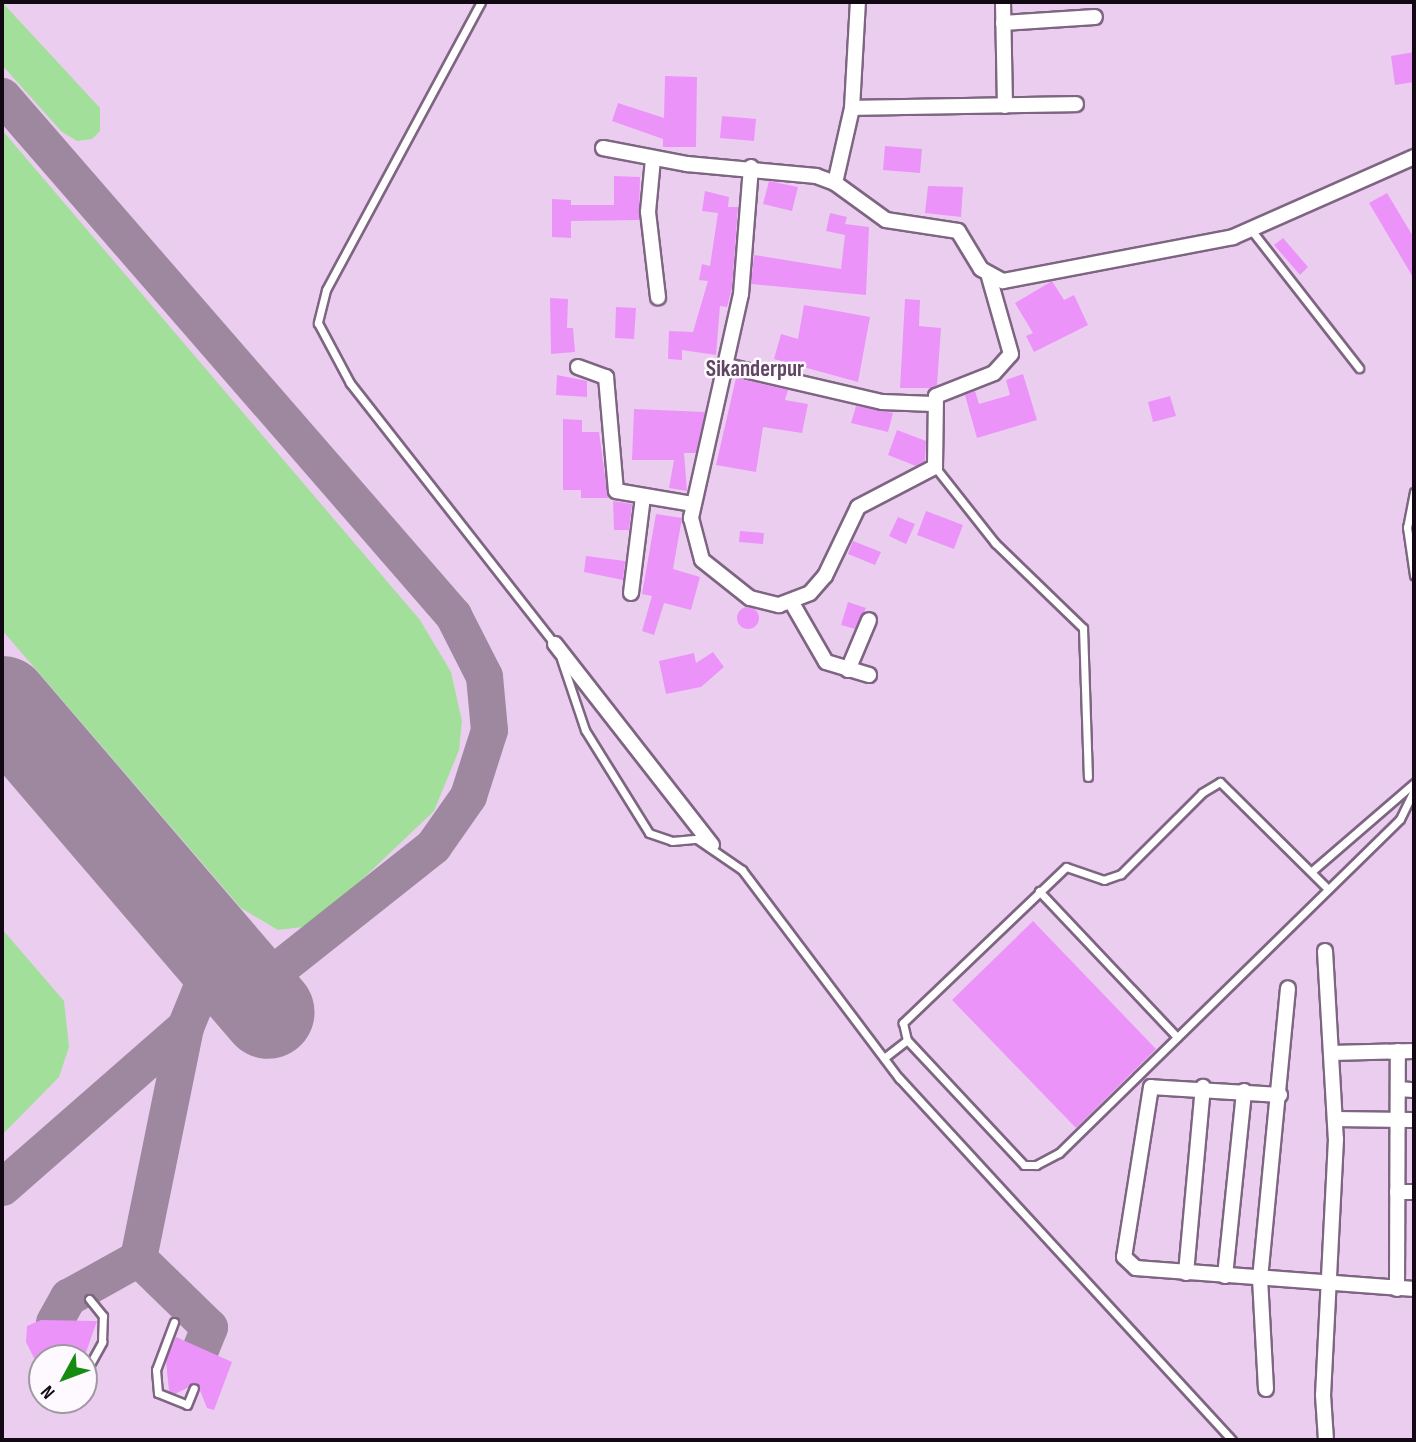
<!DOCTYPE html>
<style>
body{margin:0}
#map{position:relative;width:1416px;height:1442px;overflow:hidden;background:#ebceef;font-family:"Sofia Sans Condensed",sans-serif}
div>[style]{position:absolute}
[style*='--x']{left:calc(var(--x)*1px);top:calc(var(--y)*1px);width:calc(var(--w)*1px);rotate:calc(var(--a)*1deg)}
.green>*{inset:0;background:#a1df9a}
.taxiway>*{height:37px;margin:-18.5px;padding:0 18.5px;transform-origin:18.5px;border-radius:18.5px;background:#9d88a0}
.runway>*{height:93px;margin:-46.5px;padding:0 46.5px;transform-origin:46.5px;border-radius:46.5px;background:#9d88a0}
.building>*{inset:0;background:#ec93f9}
.round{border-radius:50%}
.roads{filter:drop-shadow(2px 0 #7e6582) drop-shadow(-2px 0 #7e6582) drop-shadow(0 2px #7e6582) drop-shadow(0 -2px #7e6582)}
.service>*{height:7px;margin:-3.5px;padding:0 3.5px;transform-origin:3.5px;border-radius:3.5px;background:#fff}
.minor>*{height:14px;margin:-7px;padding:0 7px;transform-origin:7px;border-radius:7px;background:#fff}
span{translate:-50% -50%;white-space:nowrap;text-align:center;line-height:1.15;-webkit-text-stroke:5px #fef8ff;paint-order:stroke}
.quarter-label{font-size:23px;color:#5e4661;font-weight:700}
.frame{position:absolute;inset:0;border:4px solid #110813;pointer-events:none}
.north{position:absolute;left:28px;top:1344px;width:70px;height:70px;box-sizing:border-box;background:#fef8ff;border:2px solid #9f98a1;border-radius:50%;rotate:229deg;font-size:19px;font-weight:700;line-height:28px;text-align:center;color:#110813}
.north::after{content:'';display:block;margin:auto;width:24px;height:32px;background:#168b11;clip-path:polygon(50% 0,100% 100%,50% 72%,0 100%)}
</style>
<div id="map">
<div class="green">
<i style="clip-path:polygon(2px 2px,100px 108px,100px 131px,92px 139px,77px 141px,62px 132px,2px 65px)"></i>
<i style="clip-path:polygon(2px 130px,420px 620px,451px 672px,462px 721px,459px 750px,434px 811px,331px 909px,302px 927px,278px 930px,241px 908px,2px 630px)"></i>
<i style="clip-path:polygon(2px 929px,64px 1001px,69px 1047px,59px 1077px,2px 1135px)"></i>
</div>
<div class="taxiway">
<i style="--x:2;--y:96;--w:688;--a:49.01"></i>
<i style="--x:453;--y:615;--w:68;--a:63.1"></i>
<i style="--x:484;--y:676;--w:54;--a:84.7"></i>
<i style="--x:489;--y:730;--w:69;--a:107.7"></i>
<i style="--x:468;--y:796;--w:61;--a:125"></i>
<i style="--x:433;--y:846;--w:204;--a:141.6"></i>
<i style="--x:273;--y:973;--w:39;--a:-170"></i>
<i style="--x:235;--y:966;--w:23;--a:-142"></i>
<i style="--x:2;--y:1187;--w:243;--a:-41.2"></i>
<i style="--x:185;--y:1027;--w:48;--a:-67.8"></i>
<i style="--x:203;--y:983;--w:20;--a:-90"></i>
<i style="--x:203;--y:963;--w:56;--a:-112.9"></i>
<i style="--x:138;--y:1258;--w:99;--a:44.2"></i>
<i style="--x:209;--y:1327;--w:24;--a:112"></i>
<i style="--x:54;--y:1322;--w:29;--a:-61"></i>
<i style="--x:68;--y:1297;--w:80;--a:-29.1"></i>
<i style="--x:138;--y:1258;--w:236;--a:-78.5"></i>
</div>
<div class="runway">
<i style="--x:2;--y:702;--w:408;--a:49.4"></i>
</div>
<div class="building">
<i style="clip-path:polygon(1414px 52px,1414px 82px,1395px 85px,1391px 56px)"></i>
<i style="clip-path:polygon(665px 76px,697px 77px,696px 147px,663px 147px,663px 139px,612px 121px,618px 103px,664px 118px)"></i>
<i style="clip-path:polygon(722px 116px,756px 119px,754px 141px,720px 138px)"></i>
<i style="clip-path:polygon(885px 146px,922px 149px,920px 173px,883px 170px)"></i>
<i style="clip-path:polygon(614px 176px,640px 177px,639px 220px,571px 221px,571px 238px,552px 237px,552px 199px,571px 200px,571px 205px,614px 205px)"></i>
<i style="clip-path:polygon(769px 181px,798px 187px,792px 211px,763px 204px)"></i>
<i style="clip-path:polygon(928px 186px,963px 187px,961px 217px,925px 213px)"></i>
<i style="clip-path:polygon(705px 191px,729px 197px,728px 207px,738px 207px,732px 288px,727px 307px,720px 306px,716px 355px,682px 350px,682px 360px,668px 359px,669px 331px,693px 332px,708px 281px,699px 280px,702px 264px,710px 266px,718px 213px,702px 211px)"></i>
<i style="clip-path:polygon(1387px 193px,1414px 238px,1414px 279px,1369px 203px)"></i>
<i style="clip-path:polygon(830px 213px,847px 217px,845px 224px,869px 227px,866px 295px,751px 284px,754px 255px,841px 269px,845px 235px,826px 231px)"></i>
<i style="clip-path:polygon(1283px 238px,1308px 267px,1300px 275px,1274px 245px)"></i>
<i style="clip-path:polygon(1052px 281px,1064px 300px,1074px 295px,1088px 325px,1034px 352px,1026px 336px,1033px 333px,1015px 303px)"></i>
<i style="clip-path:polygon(550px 298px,568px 299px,567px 328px,573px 328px,575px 352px,551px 354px)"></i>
<i style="clip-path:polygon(905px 299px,920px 300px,919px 326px,941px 328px,937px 385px,932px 388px,900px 388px)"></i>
<i style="clip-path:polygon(804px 305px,870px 317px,858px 382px,774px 359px,781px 334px,798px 339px)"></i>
<i style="clip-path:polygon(616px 307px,636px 308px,634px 339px,615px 338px)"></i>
<i style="clip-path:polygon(1023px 374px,1037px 420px,977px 438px,965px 395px,975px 391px,979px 404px,1010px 395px,1006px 380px)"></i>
<i style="clip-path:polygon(557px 375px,587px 381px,587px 397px,556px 395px)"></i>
<i style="clip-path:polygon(736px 378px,788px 390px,785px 400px,808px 404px,802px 433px,763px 427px,756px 472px,716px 465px)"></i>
<i style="clip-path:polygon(1170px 396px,1176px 416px,1153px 422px,1148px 402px)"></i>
<i style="clip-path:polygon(856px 406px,893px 413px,888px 432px,851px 423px)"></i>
<i style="clip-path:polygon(634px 409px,705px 412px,696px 453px,684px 453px,687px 491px,669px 488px,674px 460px,632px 460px)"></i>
<i style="clip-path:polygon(563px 419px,582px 420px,582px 432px,599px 432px,608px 498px,581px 498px,581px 490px,563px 490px)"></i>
<i style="clip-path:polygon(897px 430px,926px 441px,925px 461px,916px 466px,888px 455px)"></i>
<i style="clip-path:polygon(613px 501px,632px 504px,629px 530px,614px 530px)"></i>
<i style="clip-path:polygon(926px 511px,963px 525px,954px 549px,917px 535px)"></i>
<i style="clip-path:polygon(656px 514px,682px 518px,673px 569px,700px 577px,691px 610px,664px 603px,654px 635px,642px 631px,652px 596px,642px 594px)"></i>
<i style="clip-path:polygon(898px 517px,915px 524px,906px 544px,889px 536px)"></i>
<i style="clip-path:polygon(740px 531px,764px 533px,763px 544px,739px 542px)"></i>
<i style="clip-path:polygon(853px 541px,881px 552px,875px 565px,848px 554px)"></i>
<i style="clip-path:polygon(586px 556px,625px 561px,623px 580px,584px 572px)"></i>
<i style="clip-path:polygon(848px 602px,866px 608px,855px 629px,841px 625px)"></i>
<i class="round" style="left:737px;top:607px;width:22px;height:22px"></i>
<i style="clip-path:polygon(713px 652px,724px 667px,701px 687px,666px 694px,659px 661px,694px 653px,696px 663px)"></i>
<i style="clip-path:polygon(1033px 921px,1156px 1049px,1076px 1128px,952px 1000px)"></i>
<i style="clip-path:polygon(41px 1320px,97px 1321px,84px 1358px,34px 1358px,26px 1342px,27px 1326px)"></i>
<i style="clip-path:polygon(176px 1337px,232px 1362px,214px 1410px,207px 1408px,197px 1383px,175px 1394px,169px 1391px,166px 1361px)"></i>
</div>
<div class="roads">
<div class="service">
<i style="--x:481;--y:2;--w:327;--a:118.3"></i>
<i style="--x:326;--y:290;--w:34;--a:104"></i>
<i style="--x:318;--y:323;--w:68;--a:61.9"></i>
<i style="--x:350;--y:383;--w:332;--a:51.9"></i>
<i style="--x:1252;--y:231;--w:174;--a:52"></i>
<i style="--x:935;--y:467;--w:97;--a:51.7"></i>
<i style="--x:995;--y:543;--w:122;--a:44"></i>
<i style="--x:1083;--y:628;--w:149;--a:88.1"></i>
<i style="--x:1414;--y:492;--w:36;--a:101"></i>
<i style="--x:1407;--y:527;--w:49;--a:81.7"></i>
<i style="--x:561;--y:659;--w:75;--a:71.3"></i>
<i style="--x:585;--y:730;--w:121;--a:58.1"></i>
<i style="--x:649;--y:833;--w:24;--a:19"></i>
<i style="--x:672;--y:841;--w:25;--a:-5"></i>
<i style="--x:697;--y:839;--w:55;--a:34.6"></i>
<i style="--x:742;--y:870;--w:261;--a:53"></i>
<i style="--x:899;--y:1078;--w:492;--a:47.4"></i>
<i style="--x:1312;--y:871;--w:135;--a:-40.8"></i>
<i style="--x:1328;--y:889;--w:152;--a:-135.3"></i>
<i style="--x:1220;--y:782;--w:21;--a:149"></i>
<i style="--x:1202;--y:793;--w:115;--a:135"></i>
<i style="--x:1121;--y:874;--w:18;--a:161"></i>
<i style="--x:1104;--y:880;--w:40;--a:-161.1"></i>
<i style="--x:1066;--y:867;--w:226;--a:136.3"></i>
<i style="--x:903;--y:1023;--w:17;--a:77"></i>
<i style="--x:907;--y:1040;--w:171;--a:46.9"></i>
<i style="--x:1024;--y:1165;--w:12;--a:0"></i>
<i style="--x:1036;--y:1165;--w:26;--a:-28"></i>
<i style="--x:1059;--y:1153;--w:477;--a:-44.4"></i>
<i style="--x:1400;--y:819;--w:32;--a:-64"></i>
<i style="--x:1039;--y:891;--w:201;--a:46.6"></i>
<i style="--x:884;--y:1058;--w:29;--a:-38"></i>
<i style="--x:174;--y:1322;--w:51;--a:110.6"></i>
<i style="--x:156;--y:1370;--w:23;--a:85"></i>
<i style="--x:158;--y:1393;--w:31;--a:22"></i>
<i style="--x:187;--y:1405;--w:18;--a:-68"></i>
<i style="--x:84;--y:1375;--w:38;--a:-61"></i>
<i style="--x:102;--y:1342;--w:26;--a:-88"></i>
<i style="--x:103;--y:1316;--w:22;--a:-129"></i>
</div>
<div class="minor">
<i style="--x:1003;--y:2;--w:104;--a:88.9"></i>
<i style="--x:1003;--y:23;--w:92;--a:-3.7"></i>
<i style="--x:852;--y:108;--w:224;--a:-1"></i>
<i style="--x:603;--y:148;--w:86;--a:10.8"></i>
<i style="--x:687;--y:164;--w:130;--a:5.3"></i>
<i style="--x:816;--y:176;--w:20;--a:20"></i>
<i style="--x:835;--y:183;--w:63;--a:36"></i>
<i style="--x:886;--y:220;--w:73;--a:8.7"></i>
<i style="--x:958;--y:231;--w:44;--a:58.8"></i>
<i style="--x:981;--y:269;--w:25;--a:29"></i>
<i style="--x:1003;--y:281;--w:234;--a:-10.8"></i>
<i style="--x:1233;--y:237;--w:198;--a:-23.8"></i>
<i style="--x:653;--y:159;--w:53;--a:95.4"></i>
<i style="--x:648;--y:212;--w:86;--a:83.3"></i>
<i style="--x:751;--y:167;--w:127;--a:94.5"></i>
<i style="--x:741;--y:294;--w:230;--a:102.6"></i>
<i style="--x:691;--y:518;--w:43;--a:75.3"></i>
<i style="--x:702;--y:560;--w:61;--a:38.4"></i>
<i style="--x:750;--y:598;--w:30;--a:14"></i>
<i style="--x:779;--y:605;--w:33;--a:-21"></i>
<i style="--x:810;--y:593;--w:23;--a:-49"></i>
<i style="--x:825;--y:576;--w:76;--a:-64.4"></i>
<i style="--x:858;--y:507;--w:87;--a:-27.5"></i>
<i style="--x:935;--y:467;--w:71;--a:-89.2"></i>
<i style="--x:936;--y:396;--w:62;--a:-21.6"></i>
<i style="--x:994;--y:373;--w:25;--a:-48"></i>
<i style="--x:1011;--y:354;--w:80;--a:-105.9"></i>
<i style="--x:835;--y:183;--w:77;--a:-77.2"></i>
<i style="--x:852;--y:108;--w:106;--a:-86.8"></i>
<i style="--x:727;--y:366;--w:159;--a:13.1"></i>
<i style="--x:882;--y:402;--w:51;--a:2.2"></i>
<i style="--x:578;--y:367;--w:30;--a:20"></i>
<i style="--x:606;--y:377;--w:114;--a:85"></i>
<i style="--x:616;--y:491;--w:77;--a:9.7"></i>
<i style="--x:631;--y:593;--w:97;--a:-82.9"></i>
<i style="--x:792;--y:603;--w:68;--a:60"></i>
<i style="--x:826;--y:662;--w:45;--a:16.8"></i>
<i style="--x:555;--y:644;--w:255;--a:52"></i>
<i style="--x:848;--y:670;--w:54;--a:-67.2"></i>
<i style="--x:1325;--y:951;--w:188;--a:86.7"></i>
<i style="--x:1336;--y:1139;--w:256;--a:92.9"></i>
<i style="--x:1323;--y:1395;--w:45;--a:86.2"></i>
<i style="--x:1331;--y:1053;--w:83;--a:-1.4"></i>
<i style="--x:1398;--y:1089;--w:16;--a:4"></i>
<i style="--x:1280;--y:1095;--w:129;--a:-176.5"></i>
<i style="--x:1151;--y:1087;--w:172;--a:99"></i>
<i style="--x:1124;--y:1257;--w:16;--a:43"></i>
<i style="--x:1136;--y:1268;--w:279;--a:4.3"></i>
<i style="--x:1335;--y:1119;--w:79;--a:0.7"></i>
<i style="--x:1397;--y:1192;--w:17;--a:0"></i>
<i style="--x:1186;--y:1273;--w:187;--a:-84.8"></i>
<i style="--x:1225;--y:1276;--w:186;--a:-84.1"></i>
<i style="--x:1397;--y:1289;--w:238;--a:-89.8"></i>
<i style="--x:1266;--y:1389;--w:110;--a:-93.1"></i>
<i style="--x:1260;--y:1279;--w:292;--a:-84.5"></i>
</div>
</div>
<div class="quarter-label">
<span style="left:755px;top:369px">Sikanderpur</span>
</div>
<div class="frame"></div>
<div class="north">N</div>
</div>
